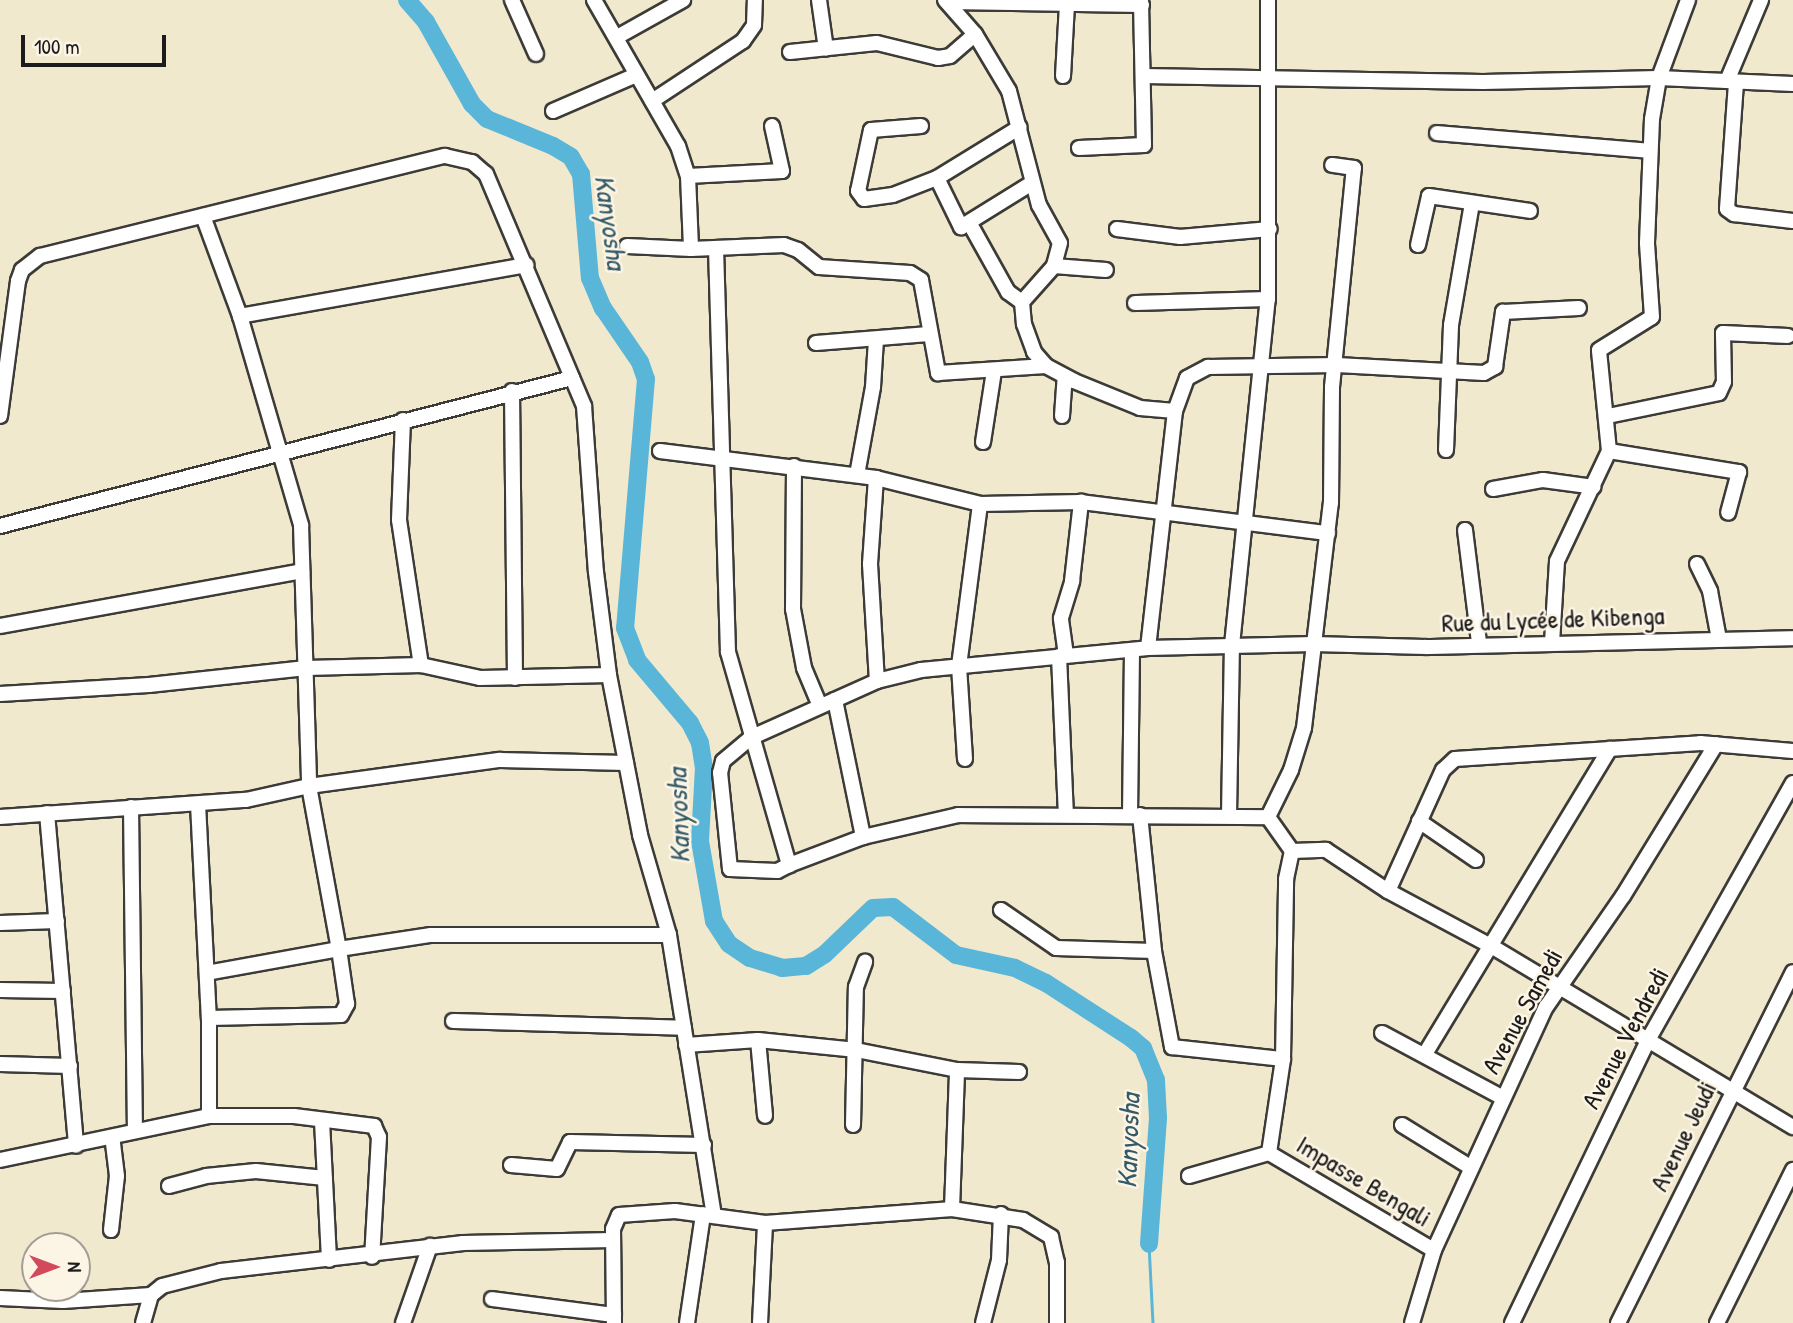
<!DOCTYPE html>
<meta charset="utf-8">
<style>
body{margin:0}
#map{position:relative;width:1793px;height:1323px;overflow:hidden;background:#f1e9cd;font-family:"Patrick Hand",sans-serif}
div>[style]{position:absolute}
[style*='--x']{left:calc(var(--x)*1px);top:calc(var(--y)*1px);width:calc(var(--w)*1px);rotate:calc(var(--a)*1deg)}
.stream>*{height:2.5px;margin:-1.25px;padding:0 1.25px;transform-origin:1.25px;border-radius:1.25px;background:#5ab6d8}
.river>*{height:18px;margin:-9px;padding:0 9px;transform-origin:9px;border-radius:9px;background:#5ab6d8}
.roads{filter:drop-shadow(2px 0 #3c3b37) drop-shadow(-2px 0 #3c3b37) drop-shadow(0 2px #3c3b37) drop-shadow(0 -2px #3c3b37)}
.minor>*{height:14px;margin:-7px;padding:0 7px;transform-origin:7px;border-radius:7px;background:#fff}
span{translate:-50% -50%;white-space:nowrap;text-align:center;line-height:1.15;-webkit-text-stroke:5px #fcf5e5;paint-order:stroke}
.street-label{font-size:26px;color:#1c1c1c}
.water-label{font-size:28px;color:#355a67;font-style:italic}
.north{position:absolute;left:21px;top:1232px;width:70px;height:70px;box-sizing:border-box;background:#fcf5e5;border:2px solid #a29e95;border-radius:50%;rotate:90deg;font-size:19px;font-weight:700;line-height:28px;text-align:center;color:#1c1c1c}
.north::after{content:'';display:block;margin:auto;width:24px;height:32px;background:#d1495b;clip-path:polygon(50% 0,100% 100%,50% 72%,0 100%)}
.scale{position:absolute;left:21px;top:35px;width:145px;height:32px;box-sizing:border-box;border:4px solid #1c1c1c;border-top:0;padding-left:9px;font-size:21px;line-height:24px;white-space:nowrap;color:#1c1c1c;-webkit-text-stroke:5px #fcf5e5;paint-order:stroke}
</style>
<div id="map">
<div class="stream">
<i style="--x:1149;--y:1244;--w:79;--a:87.1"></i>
</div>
<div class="river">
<i style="--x:407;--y:0;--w:29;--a:49"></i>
<i style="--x:426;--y:22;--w:94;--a:60.7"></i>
<i style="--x:472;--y:104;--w:21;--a:45"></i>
<i style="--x:487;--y:119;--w:71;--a:22.2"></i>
<i style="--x:553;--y:146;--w:21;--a:31"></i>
<i style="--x:571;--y:157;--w:20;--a:60"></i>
<i style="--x:581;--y:174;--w:104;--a:85.1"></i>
<i style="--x:590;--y:278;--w:33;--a:67"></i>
<i style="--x:603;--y:308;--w:65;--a:55.6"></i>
<i style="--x:640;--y:362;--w:18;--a:71"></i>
<i style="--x:646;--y:379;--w:250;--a:94.8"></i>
<i style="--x:625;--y:628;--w:34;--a:69"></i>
<i style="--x:637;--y:660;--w:82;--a:49.9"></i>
<i style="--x:690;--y:723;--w:22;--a:63"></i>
<i style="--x:700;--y:743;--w:24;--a:81"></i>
<i style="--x:704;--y:767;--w:74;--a:93.1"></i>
<i style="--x:700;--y:841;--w:81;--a:80.1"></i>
<i style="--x:714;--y:921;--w:27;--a:57"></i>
<i style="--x:729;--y:944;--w:25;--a:34"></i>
<i style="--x:750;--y:958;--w:34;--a:17"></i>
<i style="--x:782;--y:968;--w:24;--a:-5"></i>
<i style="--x:806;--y:966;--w:22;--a:-32"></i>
<i style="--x:825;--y:954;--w:66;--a:-43.8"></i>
<i style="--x:873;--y:908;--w:20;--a:-3"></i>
<i style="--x:893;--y:907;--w:79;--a:37.3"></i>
<i style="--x:956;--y:955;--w:60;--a:12.4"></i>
<i style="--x:1015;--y:968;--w:34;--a:26"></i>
<i style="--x:1046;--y:983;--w:101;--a:32.9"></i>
<i style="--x:1131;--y:1038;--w:16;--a:40"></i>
<i style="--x:1143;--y:1048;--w:35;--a:68"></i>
<i style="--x:1156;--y:1080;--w:38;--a:87"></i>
<i style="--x:1158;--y:1118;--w:126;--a:94.1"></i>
</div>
<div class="roads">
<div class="minor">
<i style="--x:512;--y:0;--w:59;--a:66"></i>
<i style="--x:594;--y:0;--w:168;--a:60.1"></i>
<i style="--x:678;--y:146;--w:32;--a:72"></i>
<i style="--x:688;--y:176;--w:73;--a:87.6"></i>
<i style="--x:819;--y:0;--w:49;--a:81.9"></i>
<i style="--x:945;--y:0;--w:45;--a:48.6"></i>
<i style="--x:975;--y:34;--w:66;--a:59.2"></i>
<i style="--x:1009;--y:91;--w:118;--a:75.3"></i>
<i style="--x:1039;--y:205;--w:43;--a:61.1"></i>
<i style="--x:1060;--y:243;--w:24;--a:105"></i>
<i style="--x:1054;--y:266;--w:48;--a:131.6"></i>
<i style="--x:1022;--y:302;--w:22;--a:85"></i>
<i style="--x:1024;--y:324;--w:30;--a:70"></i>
<i style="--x:1034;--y:352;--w:18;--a:49"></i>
<i style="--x:1046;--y:366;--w:32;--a:28"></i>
<i style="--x:1074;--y:381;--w:71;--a:22.2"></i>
<i style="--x:1140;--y:408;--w:35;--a:5"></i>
<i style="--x:948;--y:2;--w:194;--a:0.9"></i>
<i style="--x:617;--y:37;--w:76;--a:-29.3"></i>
<i style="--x:790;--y:52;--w:87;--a:-5.9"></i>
<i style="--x:877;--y:43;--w:63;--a:13.8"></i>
<i style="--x:938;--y:58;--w:12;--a:-9"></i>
<i style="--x:950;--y:56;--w:33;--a:-41"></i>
<i style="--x:1063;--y:76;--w:72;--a:-86.8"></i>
<i style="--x:1144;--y:76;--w:339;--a:1"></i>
<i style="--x:1483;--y:82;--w:176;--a:-1.3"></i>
<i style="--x:1659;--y:78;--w:134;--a:2.6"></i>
<i style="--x:1727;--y:81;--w:88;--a:-67.2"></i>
<i style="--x:1736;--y:83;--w:126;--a:94.1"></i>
<i style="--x:1727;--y:209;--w:9;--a:36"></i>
<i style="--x:1734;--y:214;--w:59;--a:6.8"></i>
<i style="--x:652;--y:101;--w:109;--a:-33.4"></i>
<i style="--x:743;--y:41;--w:19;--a:-55"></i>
<i style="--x:754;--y:25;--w:25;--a:-88"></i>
<i style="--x:553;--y:111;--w:90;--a:-23.4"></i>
<i style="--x:921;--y:126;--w:50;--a:175.4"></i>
<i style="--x:871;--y:130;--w:62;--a:102"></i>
<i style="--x:858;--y:191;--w:10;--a:53"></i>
<i style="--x:864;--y:199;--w:29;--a:-8"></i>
<i style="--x:893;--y:195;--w:47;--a:-21.1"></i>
<i style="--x:937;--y:178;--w:97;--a:-31.6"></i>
<i style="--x:1437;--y:133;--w:214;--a:4.8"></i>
<i style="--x:1079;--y:148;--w:65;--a:-2.6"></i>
<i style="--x:1144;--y:145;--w:145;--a:-91.2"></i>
<i style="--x:688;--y:176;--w:94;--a:-3"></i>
<i style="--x:782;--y:171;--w:46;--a:-102.5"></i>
<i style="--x:937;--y:178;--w:55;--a:63.9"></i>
<i style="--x:961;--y:227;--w:84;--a:-31.8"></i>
<i style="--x:203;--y:216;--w:107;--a:69.7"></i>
<i style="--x:240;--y:316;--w:218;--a:73.7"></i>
<i style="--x:301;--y:525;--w:261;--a:88.2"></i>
<i style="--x:309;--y:786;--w:166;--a:79.6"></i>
<i style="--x:339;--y:949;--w:134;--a:169.7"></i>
<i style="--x:970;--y:224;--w:78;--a:60.8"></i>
<i style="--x:1008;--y:292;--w:17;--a:36"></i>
<i style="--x:1117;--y:229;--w:64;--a:7.2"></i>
<i style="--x:1180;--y:237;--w:90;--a:-5.1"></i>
<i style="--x:1418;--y:245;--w:50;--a:-77.3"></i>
<i style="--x:1429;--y:196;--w:102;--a:8.4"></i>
<i style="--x:627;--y:246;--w:64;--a:2.7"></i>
<i style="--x:691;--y:249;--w:93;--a:-2.5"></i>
<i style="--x:784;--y:245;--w:15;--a:20"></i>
<i style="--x:798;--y:250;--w:27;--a:39"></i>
<i style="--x:819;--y:267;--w:91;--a:3.8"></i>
<i style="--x:910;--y:273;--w:13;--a:32"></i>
<i style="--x:921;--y:280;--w:95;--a:79.6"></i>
<i style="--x:938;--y:373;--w:108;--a:-3.7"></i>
<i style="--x:716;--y:248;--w:404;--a:88.3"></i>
<i style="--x:728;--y:652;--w:222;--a:74"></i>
<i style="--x:789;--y:865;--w:79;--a:-20.7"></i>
<i style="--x:863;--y:837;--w:98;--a:-13"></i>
<i style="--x:958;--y:815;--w:310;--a:0.4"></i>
<i style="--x:1268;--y:817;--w:42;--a:54.8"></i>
<i style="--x:1054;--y:266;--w:52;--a:4.4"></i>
<i style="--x:1135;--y:303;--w:133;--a:-1.7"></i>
<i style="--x:240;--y:316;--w:291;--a:-10.1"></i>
<i style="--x:816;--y:343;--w:113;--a:-4.6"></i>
<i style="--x:512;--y:391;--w:287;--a:89.4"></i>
<i style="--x:0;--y:416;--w:136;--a:-82.4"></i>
<i style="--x:18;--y:281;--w:12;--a:-70"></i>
<i style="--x:22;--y:270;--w:23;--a:-38"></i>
<i style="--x:40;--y:256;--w:417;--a:-13.9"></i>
<i style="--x:445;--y:156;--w:28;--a:13"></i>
<i style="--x:472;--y:162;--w:18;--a:41"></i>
<i style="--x:486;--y:174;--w:252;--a:67.1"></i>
<i style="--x:584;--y:406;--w:166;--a:85.9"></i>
<i style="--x:596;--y:572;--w:104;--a:82.8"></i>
<i style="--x:609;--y:675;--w:163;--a:79"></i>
<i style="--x:640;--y:835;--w:104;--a:73.8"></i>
<i style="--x:669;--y:935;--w:284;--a:80.9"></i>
<i style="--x:1062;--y:416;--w:39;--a:-86"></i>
<i style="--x:1608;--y:416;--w:113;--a:-11.7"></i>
<i style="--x:1719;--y:393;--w:12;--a:-66"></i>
<i style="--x:1724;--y:382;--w:49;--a:-91.2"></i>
<i style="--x:1723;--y:333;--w:65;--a:2.6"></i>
<i style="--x:403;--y:420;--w:100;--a:92.3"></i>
<i style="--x:399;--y:520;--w:147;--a:81.4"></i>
<i style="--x:983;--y:442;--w:72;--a:-81.2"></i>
<i style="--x:1446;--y:450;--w:125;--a:-87.7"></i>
<i style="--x:1451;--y:325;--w:124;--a:-80.2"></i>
<i style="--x:660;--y:451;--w:218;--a:7.1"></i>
<i style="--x:876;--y:478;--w:107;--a:14"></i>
<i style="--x:980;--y:504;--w:101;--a:-1.1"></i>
<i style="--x:1081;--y:502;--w:249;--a:7.2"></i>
<i style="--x:1609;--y:451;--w:132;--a:9.2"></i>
<i style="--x:1739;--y:472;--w:42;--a:105"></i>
<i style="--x:794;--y:466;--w:143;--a:90.4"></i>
<i style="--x:793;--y:609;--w:60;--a:79.4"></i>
<i style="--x:804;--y:668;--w:41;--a:67.2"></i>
<i style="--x:857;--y:475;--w:89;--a:-79.7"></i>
<i style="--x:873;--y:387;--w:48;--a:-86.4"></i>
<i style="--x:876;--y:478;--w:86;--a:94"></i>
<i style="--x:870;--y:564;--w:117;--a:86.6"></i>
<i style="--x:1493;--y:489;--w:51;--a:-10.2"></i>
<i style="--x:1543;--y:480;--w:51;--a:7.8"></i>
<i style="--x:0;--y:526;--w:591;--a:-14.51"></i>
<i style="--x:1465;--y:530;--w:114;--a:82.9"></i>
<i style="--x:1697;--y:564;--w:30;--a:64"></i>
<i style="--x:1710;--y:591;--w:49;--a:79.4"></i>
<i style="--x:0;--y:626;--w:307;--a:-10.3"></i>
<i style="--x:1552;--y:643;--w:82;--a:-86.5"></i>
<i style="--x:1557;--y:561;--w:122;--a:-64.7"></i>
<i style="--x:1609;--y:451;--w:101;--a:-95.7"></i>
<i style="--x:1599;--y:350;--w:62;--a:-31.9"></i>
<i style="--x:1652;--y:317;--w:74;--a:-93.9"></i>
<i style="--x:1647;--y:243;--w:124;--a:-87.7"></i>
<i style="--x:1652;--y:119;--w:42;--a:-80.3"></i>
<i style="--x:1659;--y:78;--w:83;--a:-69.6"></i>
<i style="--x:1148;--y:648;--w:239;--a:-83.5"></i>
<i style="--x:1175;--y:411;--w:35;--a:-70"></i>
<i style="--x:1187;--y:378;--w:24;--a:-28"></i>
<i style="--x:1208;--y:367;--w:129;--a:-0.9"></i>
<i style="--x:1337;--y:365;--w:147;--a:3.1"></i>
<i style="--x:1484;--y:373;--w:13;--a:-29"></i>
<i style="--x:1495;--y:367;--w:56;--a:-81.7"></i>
<i style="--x:1503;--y:312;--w:76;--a:-3"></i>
<i style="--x:1066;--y:655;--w:37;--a:-98"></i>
<i style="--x:1061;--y:618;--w:39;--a:-73"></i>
<i style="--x:1072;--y:581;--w:80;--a:-83.5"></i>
<i style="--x:1059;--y:656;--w:159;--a:87.5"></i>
<i style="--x:0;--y:694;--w:149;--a:-3.5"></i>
<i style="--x:149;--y:685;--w:158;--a:-6.2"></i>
<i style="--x:306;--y:668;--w:115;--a:-1.5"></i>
<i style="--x:421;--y:665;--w:60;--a:12.4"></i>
<i style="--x:480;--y:678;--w:129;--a:-1.3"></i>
<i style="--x:835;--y:700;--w:140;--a:78.4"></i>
<i style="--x:965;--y:759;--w:93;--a:-93.7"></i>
<i style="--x:959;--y:666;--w:163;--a:-82.6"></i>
<i style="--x:198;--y:804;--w:214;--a:87.1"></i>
<i style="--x:131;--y:807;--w:324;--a:89.3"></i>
<i style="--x:47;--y:813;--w:334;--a:85"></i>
<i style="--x:1130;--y:815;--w:165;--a:-89.3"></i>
<i style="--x:1140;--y:815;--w:137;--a:84.1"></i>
<i style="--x:1154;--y:951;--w:98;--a:79.4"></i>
<i style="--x:1172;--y:1047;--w:112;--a:6.2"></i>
<i style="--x:1229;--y:815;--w:170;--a:-89"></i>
<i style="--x:1232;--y:645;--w:348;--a:-84.1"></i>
<i style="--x:1268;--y:299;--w:299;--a:-90"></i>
<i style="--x:0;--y:817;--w:247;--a:-4"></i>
<i style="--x:246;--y:800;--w:65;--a:-12.5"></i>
<i style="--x:309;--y:786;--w:193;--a:-7.8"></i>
<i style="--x:500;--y:760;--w:126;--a:1.4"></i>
<i style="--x:1268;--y:817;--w:52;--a:-63.9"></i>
<i style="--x:1291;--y:770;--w:44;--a:-72.8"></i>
<i style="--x:1304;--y:728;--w:227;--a:-83.2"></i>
<i style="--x:1331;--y:503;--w:116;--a:-89.5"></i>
<i style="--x:1332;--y:387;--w:220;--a:-84.3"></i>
<i style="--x:1354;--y:168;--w:22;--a:-172"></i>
<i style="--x:1419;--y:821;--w:69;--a:34.4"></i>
<i style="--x:1292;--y:851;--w:34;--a:-2"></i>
<i style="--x:1326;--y:850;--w:74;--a:33.5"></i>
<i style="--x:1388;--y:891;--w:119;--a:28.1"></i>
<i style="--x:1493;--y:947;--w:350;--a:31"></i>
<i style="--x:789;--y:865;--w:13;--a:153"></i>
<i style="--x:777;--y:871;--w:47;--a:-177.6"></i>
<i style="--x:730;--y:869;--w:97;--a:-95.9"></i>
<i style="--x:720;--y:773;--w:12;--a:-76"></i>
<i style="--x:723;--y:761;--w:35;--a:-40"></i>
<i style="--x:750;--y:738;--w:139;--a:-24.2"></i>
<i style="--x:877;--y:681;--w:45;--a:-14"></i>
<i style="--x:921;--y:670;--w:228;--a:-5.5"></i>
<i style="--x:1148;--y:648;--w:166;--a:-1.4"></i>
<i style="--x:1314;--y:644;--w:113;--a:1.5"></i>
<i style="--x:1427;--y:647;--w:366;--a:-1.4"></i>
<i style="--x:1388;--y:891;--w:133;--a:-65.6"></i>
<i style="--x:1443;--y:770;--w:16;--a:-43"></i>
<i style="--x:1455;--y:759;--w:246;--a:-3.7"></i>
<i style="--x:1700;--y:743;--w:93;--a:4.9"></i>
<i style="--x:1001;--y:910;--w:67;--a:34.6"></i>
<i style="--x:1056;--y:948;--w:98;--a:1.8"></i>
<i style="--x:0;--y:923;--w:57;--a:-2"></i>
<i style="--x:0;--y:990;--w:63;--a:0.9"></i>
<i style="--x:453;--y:1021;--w:231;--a:1.7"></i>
<i style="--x:1382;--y:1033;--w:137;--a:28.2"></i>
<i style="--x:758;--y:1040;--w:76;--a:84.7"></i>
<i style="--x:686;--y:1045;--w:72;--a:-4"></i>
<i style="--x:758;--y:1040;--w:99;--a:5.8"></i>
<i style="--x:856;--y:1050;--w:103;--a:11.2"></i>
<i style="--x:957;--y:1070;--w:62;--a:1.8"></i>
<i style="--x:1425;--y:1054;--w:357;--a:-58.8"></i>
<i style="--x:0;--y:1064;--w:70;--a:1.6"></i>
<i style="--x:209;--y:1116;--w:85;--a:0"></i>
<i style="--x:294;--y:1116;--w:81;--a:7.1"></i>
<i style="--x:374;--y:1126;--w:12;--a:66"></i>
<i style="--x:379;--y:1137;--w:120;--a:93.3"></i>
<i style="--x:322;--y:1121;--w:139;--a:87.1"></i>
<i style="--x:853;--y:1125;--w:138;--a:-88.8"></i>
<i style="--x:856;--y:987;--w:27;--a:-70"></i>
<i style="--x:1402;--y:1125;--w:80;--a:31.7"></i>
<i style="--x:1269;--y:1153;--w:95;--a:-81.5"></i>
<i style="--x:1283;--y:1059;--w:180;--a:-89"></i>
<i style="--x:1286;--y:879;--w:29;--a:-78"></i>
<i style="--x:0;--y:1160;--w:214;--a:-11.9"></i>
<i style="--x:209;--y:1116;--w:98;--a:-90"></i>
<i style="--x:209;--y:1018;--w:132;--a:-1.3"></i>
<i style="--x:341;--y:1015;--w:13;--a:-61"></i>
<i style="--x:347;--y:1004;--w:56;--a:-98.3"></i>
<i style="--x:339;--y:949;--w:93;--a:-8.7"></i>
<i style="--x:431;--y:935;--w:238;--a:0"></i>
<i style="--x:511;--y:1165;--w:46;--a:5"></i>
<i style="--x:557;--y:1169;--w:30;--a:-64"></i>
<i style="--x:570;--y:1142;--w:134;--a:1.3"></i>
<i style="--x:1189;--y:1176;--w:83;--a:-16"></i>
<i style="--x:1269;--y:1153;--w:191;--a:30.5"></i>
<i style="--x:169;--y:1186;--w:38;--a:-15"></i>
<i style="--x:206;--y:1176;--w:50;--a:-5.7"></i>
<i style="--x:256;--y:1171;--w:69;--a:5.8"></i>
<i style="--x:952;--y:1209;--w:139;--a:-87.9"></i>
<i style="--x:111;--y:1230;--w:54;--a:-83.7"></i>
<i style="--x:117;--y:1176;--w:38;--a:-97"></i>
<i style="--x:0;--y:1298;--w:63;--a:2.7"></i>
<i style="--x:63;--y:1301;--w:88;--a:-3.9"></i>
<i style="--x:492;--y:1299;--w:123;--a:7.5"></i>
<i style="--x:143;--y:1323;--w:29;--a:-74"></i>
<i style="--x:151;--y:1295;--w:14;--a:-39"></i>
<i style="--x:162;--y:1286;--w:61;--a:-14.3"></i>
<i style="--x:221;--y:1271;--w:244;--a:-6.6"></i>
<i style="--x:463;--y:1243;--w:150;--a:-1.1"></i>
<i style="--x:403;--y:1323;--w:82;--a:-70.7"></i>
<i style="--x:614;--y:1323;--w:94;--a:-90.6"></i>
<i style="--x:613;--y:1229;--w:15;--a:-67"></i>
<i style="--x:619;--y:1215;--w:56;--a:-4.1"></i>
<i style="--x:675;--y:1211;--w:91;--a:7.6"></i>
<i style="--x:765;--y:1223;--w:188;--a:-4.3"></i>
<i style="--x:952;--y:1209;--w:72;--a:8.8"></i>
<i style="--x:1023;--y:1220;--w:33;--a:31"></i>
<i style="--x:1051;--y:1237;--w:26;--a:77"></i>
<i style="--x:1057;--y:1262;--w:61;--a:90"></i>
<i style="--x:687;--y:1323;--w:110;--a:-81.6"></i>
<i style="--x:760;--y:1323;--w:100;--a:-87.1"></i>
<i style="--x:983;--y:1323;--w:65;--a:-75.7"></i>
<i style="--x:999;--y:1260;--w:46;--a:-87.5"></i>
<i style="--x:1412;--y:1323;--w:76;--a:-73.2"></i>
<i style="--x:1434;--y:1250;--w:268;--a:-65.3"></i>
<i style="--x:1546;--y:1007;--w:135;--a:-55.3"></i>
<i style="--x:1623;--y:896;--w:178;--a:-58.5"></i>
<i style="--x:1512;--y:1323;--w:314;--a:-64.3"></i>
<i style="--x:1648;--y:1040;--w:295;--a:-60.6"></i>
<i style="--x:1618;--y:1323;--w:392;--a:-63.5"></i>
<i style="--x:1717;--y:1323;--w:171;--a:-63.6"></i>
</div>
</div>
<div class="street-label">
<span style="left:1553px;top:619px;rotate:-2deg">Rue du Lycée de Kibenga</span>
<span style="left:1522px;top:1011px;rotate:-61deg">Avenue Samedi</span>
<span style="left:1625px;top:1038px;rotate:-62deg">Avenue Vendredi</span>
<span style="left:1683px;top:1136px;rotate:-64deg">Avenue Jeudi</span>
<span style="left:1364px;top:1181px;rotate:31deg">Impasse Bengali</span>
</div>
<div class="water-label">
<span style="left:611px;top:222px;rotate:82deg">Kanyosha</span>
<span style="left:678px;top:816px;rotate:-92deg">Kanyosha</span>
<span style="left:1128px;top:1141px;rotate:-88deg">Kanyosha</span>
</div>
<div class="north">N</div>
<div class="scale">100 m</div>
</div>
